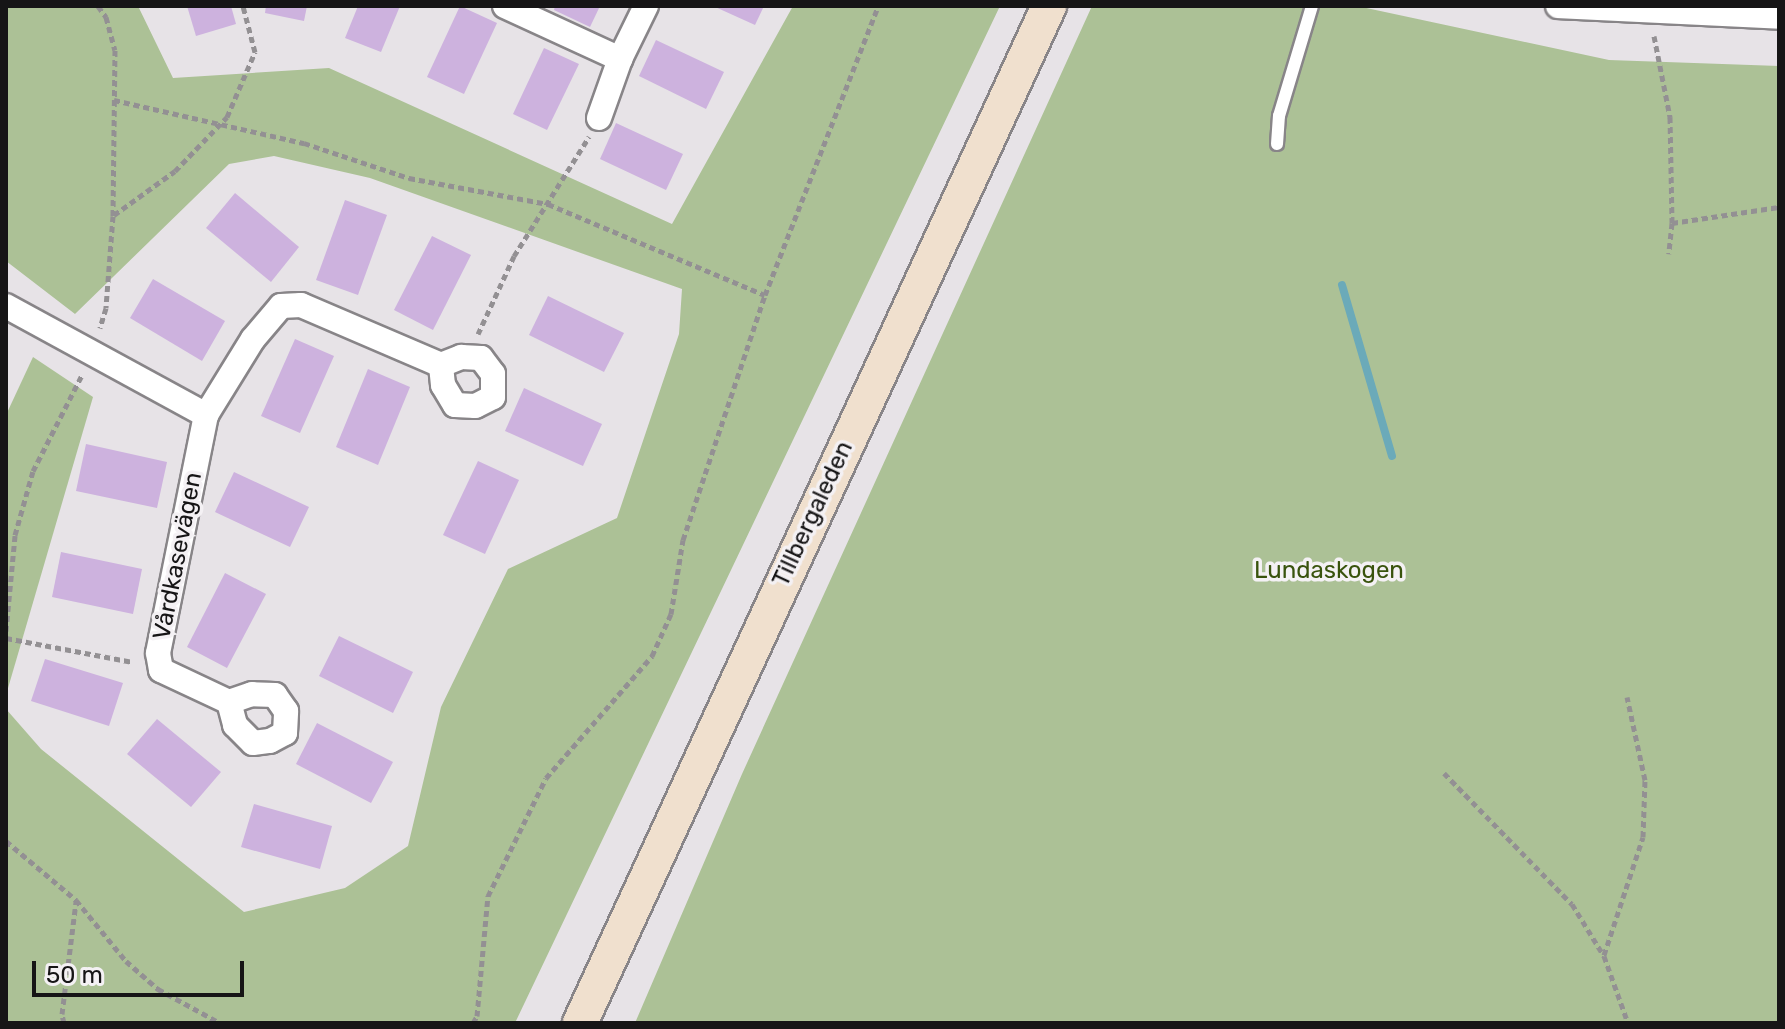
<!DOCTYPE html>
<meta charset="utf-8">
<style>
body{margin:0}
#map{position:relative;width:1785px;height:1029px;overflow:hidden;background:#e7e3e7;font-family:Rubik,sans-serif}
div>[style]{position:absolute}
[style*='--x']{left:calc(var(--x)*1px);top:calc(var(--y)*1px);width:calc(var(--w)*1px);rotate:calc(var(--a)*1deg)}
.green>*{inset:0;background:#acc196}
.stream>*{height:8px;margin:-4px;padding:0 4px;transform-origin:4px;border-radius:4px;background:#6baab9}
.building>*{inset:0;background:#cdb2de}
.path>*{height:5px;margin-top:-2.5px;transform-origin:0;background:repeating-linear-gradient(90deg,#939093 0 6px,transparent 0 10px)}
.roads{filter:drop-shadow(2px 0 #888588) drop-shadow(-2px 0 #888588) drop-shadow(0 2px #888588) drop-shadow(0 -2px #888588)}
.lane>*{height:12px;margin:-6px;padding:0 6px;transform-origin:6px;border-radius:6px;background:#fff}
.street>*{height:24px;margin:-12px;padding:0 12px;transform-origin:12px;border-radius:12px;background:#fff}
.secondary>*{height:34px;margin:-17px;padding:0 17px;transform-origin:17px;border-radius:17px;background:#f0e0ce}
span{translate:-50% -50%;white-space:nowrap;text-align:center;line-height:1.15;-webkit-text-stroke:7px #f4f1f4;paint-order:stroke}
.street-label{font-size:24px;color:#161516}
.park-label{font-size:24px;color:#39530d}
.frame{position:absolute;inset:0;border:8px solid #161516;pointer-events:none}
.scale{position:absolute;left:32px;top:961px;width:212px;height:36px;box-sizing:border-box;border:4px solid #161516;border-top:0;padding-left:10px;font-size:24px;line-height:28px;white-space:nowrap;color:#161516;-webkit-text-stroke:6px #f4f1f4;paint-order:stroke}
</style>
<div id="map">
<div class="green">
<i style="clip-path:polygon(6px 6px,138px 6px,173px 78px,329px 68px,672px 224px,793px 6px,1000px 6px,515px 1023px,6px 1023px,6px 709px,41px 749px,244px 912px,345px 888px,408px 846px,441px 707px,508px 569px,617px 518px,679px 334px,682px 289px,370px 178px,274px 156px,229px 164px,75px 314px,6px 261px)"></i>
<i style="clip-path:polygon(1092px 6px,1357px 6px,1609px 60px,1779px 66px,1779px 1023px,635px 1023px,742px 774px)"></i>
<i style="clip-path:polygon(33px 357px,93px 397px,6px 695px,6px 415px)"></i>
</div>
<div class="stream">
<i style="--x:1342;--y:285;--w:178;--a:73.7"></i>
</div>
<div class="building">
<i style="clip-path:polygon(187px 6px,231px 6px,236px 24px,196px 36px)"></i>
<i style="clip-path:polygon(266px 6px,307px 6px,304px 21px,265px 13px)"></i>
<i style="clip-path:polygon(358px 6px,400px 6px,381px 52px,345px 38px)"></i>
<i style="clip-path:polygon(460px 6px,497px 23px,464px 94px,427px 77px)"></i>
<i style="clip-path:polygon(555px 6px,600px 6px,590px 27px,554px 10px)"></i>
<i style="clip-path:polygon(713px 6px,764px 6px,755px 25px)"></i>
<i style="clip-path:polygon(656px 40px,724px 72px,706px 109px,639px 76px)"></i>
<i style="clip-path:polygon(544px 48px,579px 64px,547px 130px,513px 114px)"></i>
<i style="clip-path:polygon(616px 123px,683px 154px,666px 190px,600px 159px)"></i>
<i style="clip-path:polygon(235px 193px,299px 247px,271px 282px,206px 228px)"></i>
<i style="clip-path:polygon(345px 200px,387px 215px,358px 295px,316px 280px)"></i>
<i style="clip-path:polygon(432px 236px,471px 255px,433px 330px,394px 310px)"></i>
<i style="clip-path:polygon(153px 279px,225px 321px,202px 361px,130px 318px)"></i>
<i style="clip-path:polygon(548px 296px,624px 333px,604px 372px,529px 335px)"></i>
<i style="clip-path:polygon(295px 339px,334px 356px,300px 433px,261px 416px)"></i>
<i style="clip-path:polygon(368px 369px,410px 387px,378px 465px,336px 447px)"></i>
<i style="clip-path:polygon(524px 388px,602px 424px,583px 466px,505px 431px)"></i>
<i style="clip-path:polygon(86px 444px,167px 462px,157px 508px,76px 491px)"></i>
<i style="clip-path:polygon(478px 461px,519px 480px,485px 554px,443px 535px)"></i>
<i style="clip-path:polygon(234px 472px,309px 507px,290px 547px,215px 512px)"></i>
<i style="clip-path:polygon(61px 552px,142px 569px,133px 614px,52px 597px)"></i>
<i style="clip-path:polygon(225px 573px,266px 594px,227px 668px,187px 647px)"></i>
<i style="clip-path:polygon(339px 636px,413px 672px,393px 713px,319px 676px)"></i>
<i style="clip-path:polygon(45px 659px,123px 683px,109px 726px,31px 701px)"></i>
<i style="clip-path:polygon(157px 719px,221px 772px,191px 807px,127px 754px)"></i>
<i style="clip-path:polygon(317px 723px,393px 762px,371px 803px,296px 764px)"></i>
<i style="clip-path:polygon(254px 804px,332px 826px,320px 869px,241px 847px)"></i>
</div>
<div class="path">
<i style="--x:98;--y:6;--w:14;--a:54"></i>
<i style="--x:106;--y:17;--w:34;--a:75"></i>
<i style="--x:115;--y:50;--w:166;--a:90.7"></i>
<i style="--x:113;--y:216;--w:92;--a:94.4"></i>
<i style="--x:106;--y:308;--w:21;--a:107"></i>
<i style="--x:1654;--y:36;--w:83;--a:78.8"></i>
<i style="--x:1670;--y:117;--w:106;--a:88.9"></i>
<i style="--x:1672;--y:223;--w:31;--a:96"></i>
<i style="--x:114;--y:100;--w:195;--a:12.8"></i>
<i style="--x:304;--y:143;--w:111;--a:18.4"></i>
<i style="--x:409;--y:178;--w:141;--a:10.6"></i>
<i style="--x:548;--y:204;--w:235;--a:22.8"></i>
<i style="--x:114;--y:215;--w:75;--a:-35.8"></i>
<i style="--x:175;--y:171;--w:75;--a:-46.1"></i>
<i style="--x:227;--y:117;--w:71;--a:-66.7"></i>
<i style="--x:255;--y:52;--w:48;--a:-104.6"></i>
<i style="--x:1672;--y:223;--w:108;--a:-8.5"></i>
<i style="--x:478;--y:334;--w:86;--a:-65.2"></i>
<i style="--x:514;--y:256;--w:141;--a:-57.8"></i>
<i style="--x:6;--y:631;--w:96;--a:-84.6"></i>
<i style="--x:15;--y:535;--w:66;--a:-74.3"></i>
<i style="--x:33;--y:471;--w:108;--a:-63"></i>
<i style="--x:6;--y:638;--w:129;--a:10.7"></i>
<i style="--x:1444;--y:773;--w:183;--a:45.7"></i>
<i style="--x:1572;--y:904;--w:61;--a:58.4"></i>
<i style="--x:1604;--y:956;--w:71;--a:70.3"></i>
<i style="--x:6;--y:841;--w:92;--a:40.1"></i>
<i style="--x:76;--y:900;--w:79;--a:50.7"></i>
<i style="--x:126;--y:961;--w:43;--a:41.2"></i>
<i style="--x:158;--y:989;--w:71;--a:28.7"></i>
<i style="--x:1604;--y:955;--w:124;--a:-71.7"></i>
<i style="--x:1643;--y:837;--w:57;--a:-88"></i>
<i style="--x:1645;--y:780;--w:85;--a:-102.2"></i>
<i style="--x:64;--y:1023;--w:9;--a:-103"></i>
<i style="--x:62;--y:1014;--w:114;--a:-82.9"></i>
<i style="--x:473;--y:1023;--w:8;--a:-60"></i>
<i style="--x:477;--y:1016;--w:121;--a:-84.8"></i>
<i style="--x:488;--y:896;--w:131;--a:-63.8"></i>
<i style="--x:546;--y:778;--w:162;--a:-49"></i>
<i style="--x:652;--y:656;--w:46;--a:-65.7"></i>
<i style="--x:671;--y:614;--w:75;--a:-80.8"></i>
<i style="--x:683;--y:540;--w:258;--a:-71.5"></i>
<i style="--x:765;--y:295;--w:310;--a:-68.6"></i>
</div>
<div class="roads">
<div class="lane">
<i style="--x:1277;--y:144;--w:28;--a:-86"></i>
<i style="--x:1279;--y:116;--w:115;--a:-73.3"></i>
</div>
<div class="street">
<i style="--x:505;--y:6;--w:127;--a:24.7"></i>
<i style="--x:1558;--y:6;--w:221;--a:2.8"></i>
<i style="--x:599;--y:118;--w:63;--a:-70.4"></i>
<i style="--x:620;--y:59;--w:59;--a:-63.9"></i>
<i style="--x:6;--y:306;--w:228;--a:28.6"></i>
<i style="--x:229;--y:702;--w:24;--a:75"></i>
<i style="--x:235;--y:725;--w:25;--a:45"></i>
<i style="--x:253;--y:743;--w:17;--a:-7"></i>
<i style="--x:270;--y:741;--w:17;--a:-28"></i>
<i style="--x:285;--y:733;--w:22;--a:-87"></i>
<i style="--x:286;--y:711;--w:19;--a:-125"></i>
<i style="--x:275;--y:695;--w:23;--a:-178"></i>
<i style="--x:252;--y:694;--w:24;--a:161"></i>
<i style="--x:229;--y:702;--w:75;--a:-154.8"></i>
<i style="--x:161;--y:670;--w:17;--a:-100"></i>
<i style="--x:158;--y:653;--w:243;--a:-78.6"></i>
<i style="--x:206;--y:415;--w:89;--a:-58.3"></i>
<i style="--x:253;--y:339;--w:43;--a:-49.7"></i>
<i style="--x:281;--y:306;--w:20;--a:-3"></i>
<i style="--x:301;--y:305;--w:152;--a:23.2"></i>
<i style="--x:441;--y:365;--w:22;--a:-22"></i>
<i style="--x:461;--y:357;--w:20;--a:3"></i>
<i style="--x:481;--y:358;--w:20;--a:53"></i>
<i style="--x:493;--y:374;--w:23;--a:90"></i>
<i style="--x:493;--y:397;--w:20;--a:153"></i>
<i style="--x:475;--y:406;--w:20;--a:-177"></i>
<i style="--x:455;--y:405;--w:23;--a:-121"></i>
<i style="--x:443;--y:385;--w:20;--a:-96"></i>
</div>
<div class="secondary">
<i style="--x:580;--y:1023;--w:1120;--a:-65.24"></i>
</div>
</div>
<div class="street-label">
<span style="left:813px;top:514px;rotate:-65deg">Tillbergaleden</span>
<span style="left:178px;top:556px;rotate:-79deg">Vårdkasevägen</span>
</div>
<div class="park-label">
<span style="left:1329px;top:571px">Lundaskogen</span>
</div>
<div class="frame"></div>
<div class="scale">50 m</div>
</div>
